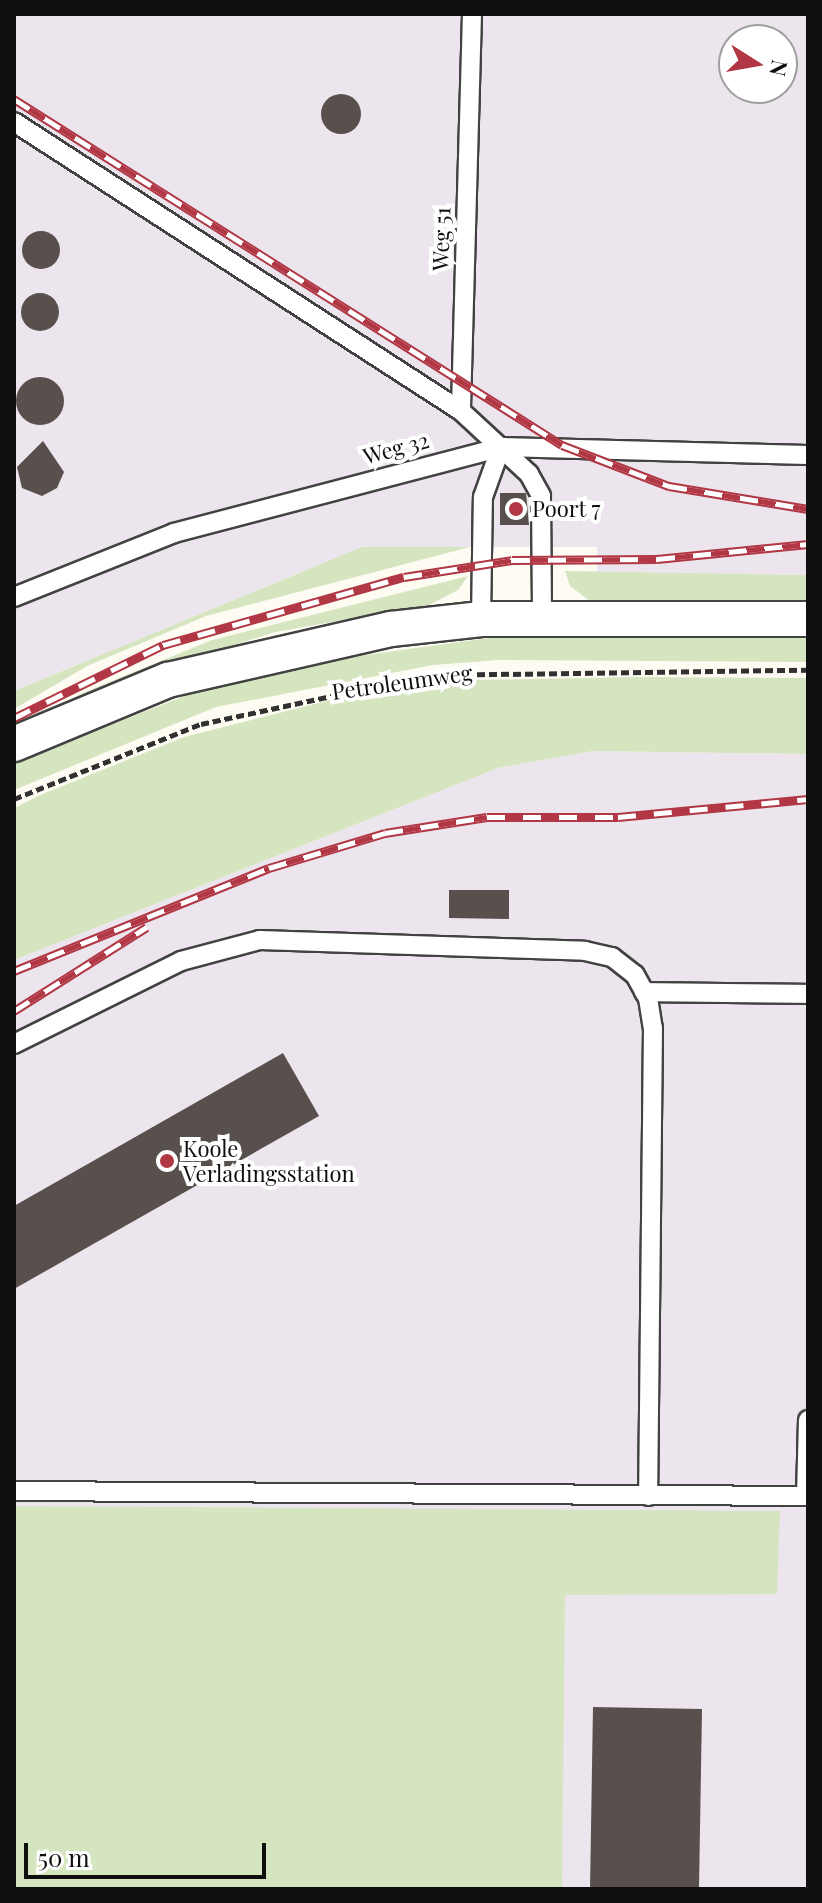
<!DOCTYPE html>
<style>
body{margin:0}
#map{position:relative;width:822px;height:1903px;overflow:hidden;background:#fefbf3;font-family:"Playfair Display",serif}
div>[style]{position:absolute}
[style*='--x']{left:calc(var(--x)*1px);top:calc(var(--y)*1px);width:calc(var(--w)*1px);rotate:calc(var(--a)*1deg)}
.industrial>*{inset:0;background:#ece5ed}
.green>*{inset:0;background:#d5e5c0}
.building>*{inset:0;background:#57504d}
.round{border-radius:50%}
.path>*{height:5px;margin-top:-2.5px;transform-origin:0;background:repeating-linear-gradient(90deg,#313131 0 8px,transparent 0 12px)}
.roads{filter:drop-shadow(2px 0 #424242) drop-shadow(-2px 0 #424242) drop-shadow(0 2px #424242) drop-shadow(0 -2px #424242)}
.service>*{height:18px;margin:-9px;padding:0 9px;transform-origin:9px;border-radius:9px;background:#fff}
.minor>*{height:34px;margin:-17px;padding:0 17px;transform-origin:17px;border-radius:17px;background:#fff}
.rail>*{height:9px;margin-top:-4.5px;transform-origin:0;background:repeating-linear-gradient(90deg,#fff 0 18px,#b03743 0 36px);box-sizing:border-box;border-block:2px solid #b03743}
.dots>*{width:22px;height:22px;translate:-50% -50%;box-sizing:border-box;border:4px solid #fff;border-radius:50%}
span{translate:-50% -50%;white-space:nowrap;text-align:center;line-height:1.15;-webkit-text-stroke:8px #fff;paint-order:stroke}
.street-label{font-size:22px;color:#0f0f0f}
.poi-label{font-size:22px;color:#0f0f0f}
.left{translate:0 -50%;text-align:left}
.frame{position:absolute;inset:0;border:16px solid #0f0f0f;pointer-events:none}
.north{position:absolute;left:718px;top:24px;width:80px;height:80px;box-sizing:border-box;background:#fff;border:2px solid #9f9f9f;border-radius:50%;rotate:101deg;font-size:22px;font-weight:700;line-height:32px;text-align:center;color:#0f0f0f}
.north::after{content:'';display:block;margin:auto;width:28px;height:36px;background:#b03743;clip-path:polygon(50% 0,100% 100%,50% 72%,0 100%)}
.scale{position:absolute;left:24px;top:1843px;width:242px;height:36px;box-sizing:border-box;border:4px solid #0f0f0f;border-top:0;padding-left:10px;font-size:24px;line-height:28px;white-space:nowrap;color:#0f0f0f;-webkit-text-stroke:6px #fff;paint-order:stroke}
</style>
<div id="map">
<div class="industrial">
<i style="clip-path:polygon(evenodd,14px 14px,808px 14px,808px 575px,597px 572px,597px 547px,362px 547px,14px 691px,14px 14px,734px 40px,782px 40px,782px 88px,734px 88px,734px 40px)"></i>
<i style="clip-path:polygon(593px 751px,808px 754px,808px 1889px,14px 1889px,14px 960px,498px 768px)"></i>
</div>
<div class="green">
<i style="clip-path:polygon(362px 547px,470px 547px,206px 616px,87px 666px,14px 709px,14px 691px)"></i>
<i style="clip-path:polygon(565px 571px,808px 575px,808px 606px,590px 601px,570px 586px)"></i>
<i style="clip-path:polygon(468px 576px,458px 590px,429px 605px,275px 632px,73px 697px,212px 640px)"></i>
<i style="clip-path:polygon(496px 637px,808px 638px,808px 662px,499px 660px,433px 665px,216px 707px,14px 790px,14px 764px,20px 760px,198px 691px,336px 659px)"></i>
<i style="clip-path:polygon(633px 677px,808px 678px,808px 754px,593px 751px,498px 768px,14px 960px,14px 808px,40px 795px,184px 737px,350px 695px,477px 680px)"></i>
<i style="clip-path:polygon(14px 1506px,780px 1511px,777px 1594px,565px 1595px,562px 1889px,14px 1889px)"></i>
</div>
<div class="building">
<i class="round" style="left:321px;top:94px;width:40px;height:40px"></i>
<i class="round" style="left:22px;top:231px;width:38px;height:38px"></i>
<i class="round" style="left:21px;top:293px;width:38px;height:38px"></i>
<i class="round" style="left:16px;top:377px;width:48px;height:48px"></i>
<i style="clip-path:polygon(43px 441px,64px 472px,57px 488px,42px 496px,22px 488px,17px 467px)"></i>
<i style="clip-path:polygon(500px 493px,526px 493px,529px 525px,500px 525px)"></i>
<i style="clip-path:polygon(449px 890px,509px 890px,509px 919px,449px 918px)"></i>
<i style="clip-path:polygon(283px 1053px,319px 1116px,14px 1289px,14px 1206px)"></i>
<i style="clip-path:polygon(593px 1707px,702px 1709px,699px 1889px,590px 1889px)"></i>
</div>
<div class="path">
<i style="--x:14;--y:799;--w:201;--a:-21.9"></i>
<i style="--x:201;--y:724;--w:233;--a:-12.1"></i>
<i style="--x:429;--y:675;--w:379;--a:-0.8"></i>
</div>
<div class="roads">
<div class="service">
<i style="--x:472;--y:14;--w:397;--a:91.6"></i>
<i style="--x:461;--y:411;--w:93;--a:42.8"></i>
<i style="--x:529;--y:474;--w:25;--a:61"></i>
<i style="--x:541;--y:496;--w:123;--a:89.5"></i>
<i style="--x:14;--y:122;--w:532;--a:32.88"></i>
<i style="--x:14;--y:597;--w:172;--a:-21.8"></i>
<i style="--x:174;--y:533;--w:338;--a:-14.7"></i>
<i style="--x:501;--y:447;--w:307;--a:1.5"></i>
<i style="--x:481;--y:619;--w:122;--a:-89.1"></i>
<i style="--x:483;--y:497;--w:53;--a:-70.2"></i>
<i style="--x:644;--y:992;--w:164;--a:0.7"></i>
<i style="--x:14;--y:1044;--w:186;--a:-26.4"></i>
<i style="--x:181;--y:961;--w:82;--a:-14.9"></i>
<i style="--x:260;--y:940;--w:325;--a:1.9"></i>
<i style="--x:585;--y:951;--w:28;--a:13"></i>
<i style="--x:612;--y:957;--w:29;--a:38"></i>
<i style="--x:635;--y:975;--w:26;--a:61"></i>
<i style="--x:648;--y:998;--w:30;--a:81"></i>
<i style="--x:653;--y:1028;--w:468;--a:90.6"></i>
<i style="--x:14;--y:1491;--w:794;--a:0.36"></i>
<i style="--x:806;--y:1496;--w:76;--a:-88.5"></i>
</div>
<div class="minor">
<i style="--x:14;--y:744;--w:167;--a:-22.6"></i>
<i style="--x:168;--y:680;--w:229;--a:-12.9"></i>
<i style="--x:391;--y:629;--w:91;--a:-6.3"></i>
<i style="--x:481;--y:619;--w:327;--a:0"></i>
</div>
</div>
<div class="rail">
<i style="--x:14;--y:99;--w:648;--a:32.27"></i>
<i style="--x:562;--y:445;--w:115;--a:21"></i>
<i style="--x:669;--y:486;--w:141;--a:9.4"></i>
<i style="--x:14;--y:718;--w:166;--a:-26.1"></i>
<i style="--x:163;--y:645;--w:250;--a:-15.8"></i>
<i style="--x:404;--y:577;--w:109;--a:-8.9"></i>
<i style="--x:512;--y:560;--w:145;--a:-0.4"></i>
<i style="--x:657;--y:559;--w:152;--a:-5.7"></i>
<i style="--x:14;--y:971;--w:275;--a:-22"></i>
<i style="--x:269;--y:868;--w:121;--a:-16.8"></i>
<i style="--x:385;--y:833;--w:103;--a:-8.9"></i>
<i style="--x:487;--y:817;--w:131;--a:0"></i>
<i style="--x:618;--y:817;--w:191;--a:-5.4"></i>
<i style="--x:14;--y:1011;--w:157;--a:-32.3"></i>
</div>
<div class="dots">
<i style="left:516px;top:509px;background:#b03743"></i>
<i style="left:167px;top:1161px;background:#b03743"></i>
</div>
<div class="street-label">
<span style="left:441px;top:239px;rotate:-88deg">Weg 51</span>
<span style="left:396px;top:448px;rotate:-15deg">Weg 32</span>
<span style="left:402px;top:682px;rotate:-8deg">Petroleumweg</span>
</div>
<div class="poi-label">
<span class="left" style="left:532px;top:509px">Poort 7</span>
<span class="left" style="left:183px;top:1161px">Koole<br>Verladingsstation</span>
</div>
<div class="frame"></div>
<div class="north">N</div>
<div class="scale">50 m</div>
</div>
